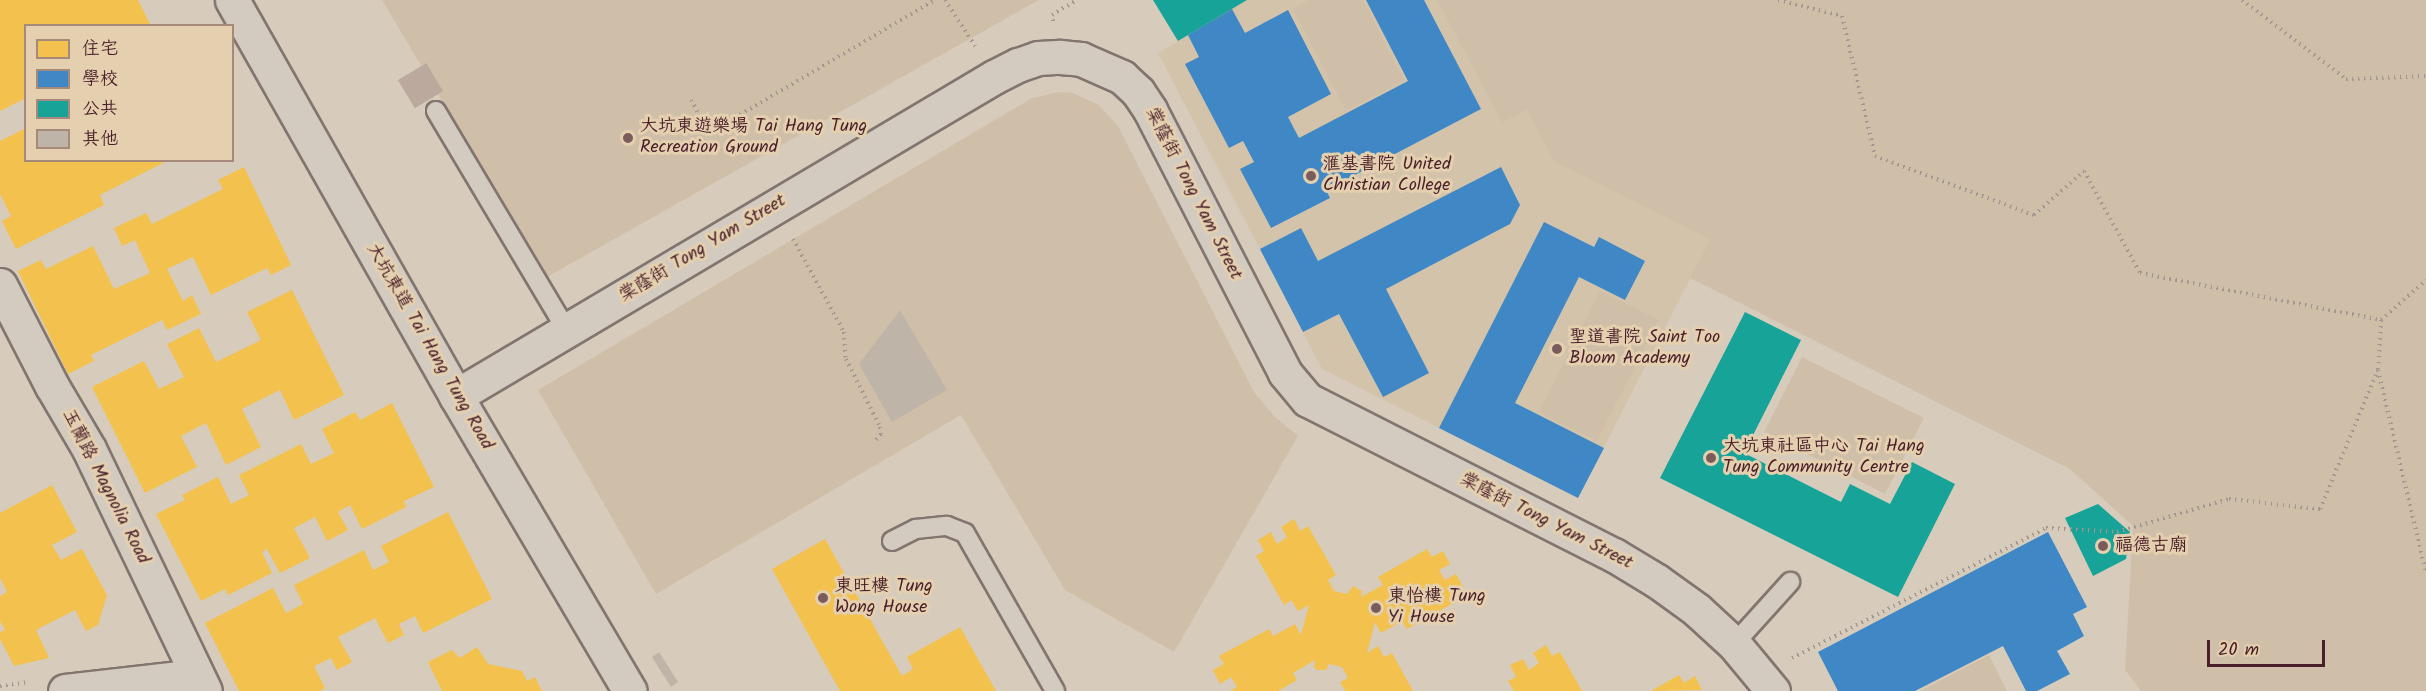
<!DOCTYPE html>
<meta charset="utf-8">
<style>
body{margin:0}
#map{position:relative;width:2426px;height:691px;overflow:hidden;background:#d7ccbb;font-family:Kalam,"LXGW WenKai TC",sans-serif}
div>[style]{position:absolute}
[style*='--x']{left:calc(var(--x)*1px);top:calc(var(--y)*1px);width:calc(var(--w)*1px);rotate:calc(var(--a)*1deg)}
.built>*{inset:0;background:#d4c3ab}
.green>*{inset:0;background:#d0bfa8}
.homes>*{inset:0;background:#f2c14e}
.schools>*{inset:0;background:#3f88c5}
.public>*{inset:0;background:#17a398}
.building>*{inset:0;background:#beb4a8}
.street-tunnel>*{height:33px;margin-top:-16.5px;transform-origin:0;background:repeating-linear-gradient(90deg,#bba99e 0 33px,transparent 0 49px)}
.path>*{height:4px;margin-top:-2px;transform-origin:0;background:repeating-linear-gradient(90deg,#a19790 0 1.5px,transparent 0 6px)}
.roads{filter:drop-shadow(2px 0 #82756f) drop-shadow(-2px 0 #82756f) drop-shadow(0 2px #82756f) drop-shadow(0 -2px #82756f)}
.lane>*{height:18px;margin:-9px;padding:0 9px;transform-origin:9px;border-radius:9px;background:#d3cbbf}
.street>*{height:33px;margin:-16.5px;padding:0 16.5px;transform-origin:16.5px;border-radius:16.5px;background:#d3cbbf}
.secondary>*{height:33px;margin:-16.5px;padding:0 16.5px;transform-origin:16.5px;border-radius:16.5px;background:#d3cbbf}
.dots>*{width:16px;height:16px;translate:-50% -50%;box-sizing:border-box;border:3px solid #e4d0ae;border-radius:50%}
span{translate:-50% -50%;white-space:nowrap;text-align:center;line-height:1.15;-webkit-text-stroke:6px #e4d0ae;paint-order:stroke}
.poi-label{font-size:18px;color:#4a1f2b}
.left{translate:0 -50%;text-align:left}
.street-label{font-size:18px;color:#4a1f2b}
.legend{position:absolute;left:24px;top:24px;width:210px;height:138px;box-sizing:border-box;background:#e4d0ae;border:2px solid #a6897a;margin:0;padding:8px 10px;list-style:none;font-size:18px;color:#4a1f2b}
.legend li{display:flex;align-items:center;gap:12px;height:30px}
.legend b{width:30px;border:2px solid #a6897a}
.scale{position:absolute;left:2207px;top:640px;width:118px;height:27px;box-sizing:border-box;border:3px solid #4a1f2b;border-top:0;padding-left:8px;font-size:18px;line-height:21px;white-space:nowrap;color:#4a1f2b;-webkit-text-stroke:4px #e4d0ae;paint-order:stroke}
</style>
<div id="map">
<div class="built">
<i style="clip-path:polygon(1247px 0,1437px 0,1502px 123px,1527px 110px,1554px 162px,1710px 240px,1578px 498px,1322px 369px,1158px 53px)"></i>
</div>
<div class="green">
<i style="clip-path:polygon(382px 0,1039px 0,547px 277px)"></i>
<i style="clip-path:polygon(1309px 0,1363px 0,1404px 80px,1346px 111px,1293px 9px)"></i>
<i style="clip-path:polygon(1437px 0,2426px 0,2426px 691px,2141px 691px,2125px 670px,2133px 526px,2070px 469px,1690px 278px,1710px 240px,1554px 162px,1527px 110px,1502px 123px)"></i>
<i style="clip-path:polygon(1059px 92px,1073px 93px,1099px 105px,1118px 126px,1254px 392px,1275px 417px,1298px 436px,1174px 652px,1065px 590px,961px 415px,656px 594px,538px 390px,1032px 98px)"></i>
<i style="clip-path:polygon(1600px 291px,1659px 320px,1597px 441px,1539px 412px)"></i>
<i style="clip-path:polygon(1802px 357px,1924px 418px,1885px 494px,1764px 432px)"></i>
<i style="clip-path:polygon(1989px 655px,2007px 691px,1920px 691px)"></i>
</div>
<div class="homes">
<i style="clip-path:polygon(0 0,138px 0,151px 26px,26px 26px,26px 98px,0 111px)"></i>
<i style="clip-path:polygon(26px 128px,26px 160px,169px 160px,100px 195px,104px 205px,16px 249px,2px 221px,11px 216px,0 194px,0 141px)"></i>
<i style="clip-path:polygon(244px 167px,291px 265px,271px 275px,267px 268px,211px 295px,193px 257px,167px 269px,183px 301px,192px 295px,201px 314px,167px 330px,162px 320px,91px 355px,94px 361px,68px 374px,18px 271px,41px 260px,46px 269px,93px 246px,114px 289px,150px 273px,135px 240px,122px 246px,114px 228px,146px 213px,152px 224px,223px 189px,218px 180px)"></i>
<i style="clip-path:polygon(292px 290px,344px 395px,294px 420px,280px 390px,242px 409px,261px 447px,226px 465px,206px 423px,181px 436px,197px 467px,145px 493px,92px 387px,144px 361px,159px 389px,184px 377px,167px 344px,199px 328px,216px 362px,261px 340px,247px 312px)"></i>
<i style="clip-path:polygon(392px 403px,434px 487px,404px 501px,406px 507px,362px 529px,350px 505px,338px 512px,348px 530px,327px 541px,315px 517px,294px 528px,310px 558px,280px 573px,267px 549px,262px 552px,272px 573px,228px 595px,225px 589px,201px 601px,156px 514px,185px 500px,182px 495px,218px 477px,231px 504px,249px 495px,239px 475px,301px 444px,311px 464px,334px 453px,322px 429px,355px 412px,360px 420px)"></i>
<i style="clip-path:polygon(52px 485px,77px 532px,52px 545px,61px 560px,82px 549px,107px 595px,98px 625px,86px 631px,75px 610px,36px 630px,49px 658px,14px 666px,0 639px,0 632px,5px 630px,0 621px,0 596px,7px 592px,0 578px,0 513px)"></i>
<i style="clip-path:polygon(448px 512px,492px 599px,423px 633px,415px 616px,399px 624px,404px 635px,388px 643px,375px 618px,338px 637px,352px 662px,337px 670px,331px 658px,314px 666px,325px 688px,320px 691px,239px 691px,205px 623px,273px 588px,286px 613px,303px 604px,294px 585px,364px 550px,373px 570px,389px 562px,381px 546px)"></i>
<i style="clip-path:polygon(1294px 519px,1300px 531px,1308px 526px,1336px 575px,1328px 580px,1334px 591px,1347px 594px,1353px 586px,1362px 591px,1361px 597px,1383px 585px,1378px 577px,1427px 549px,1432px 557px,1443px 551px,1450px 564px,1439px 570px,1445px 580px,1456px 574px,1463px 587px,1452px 593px,1457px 601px,1407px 629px,1402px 621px,1381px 633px,1375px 622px,1367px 653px,1378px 646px,1384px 657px,1392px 653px,1413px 691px,1345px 691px,1340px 682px,1348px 678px,1342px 667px,1329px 664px,1326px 670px,1317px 670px,1314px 667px,1315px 660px,1293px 673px,1297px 680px,1278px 691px,1230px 691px,1237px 687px,1231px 677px,1220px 684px,1213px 670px,1224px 664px,1219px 656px,1269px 629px,1273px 636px,1295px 624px,1301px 635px,1309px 605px,1298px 611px,1291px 600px,1284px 605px,1256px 556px,1264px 551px,1258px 540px,1271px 532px,1277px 544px,1287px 537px,1281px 527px)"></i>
<i style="clip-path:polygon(825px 539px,902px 676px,913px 669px,907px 657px,960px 627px,996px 691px,840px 691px,772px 569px)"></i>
<i style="clip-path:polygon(1546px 645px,1552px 656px,1560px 652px,1582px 691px,1514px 691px,1508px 681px,1516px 677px,1510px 665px,1523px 659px,1529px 670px,1539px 663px,1533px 653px)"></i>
<i style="clip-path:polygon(477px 647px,488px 664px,522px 671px,527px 681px,535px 677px,542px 691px,442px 691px,428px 662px,452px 650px,460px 658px)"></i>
<i style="clip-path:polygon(1679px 675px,1684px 683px,1695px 676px,1702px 690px,1651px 691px)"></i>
</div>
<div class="schools">
<i style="clip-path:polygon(1366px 0,1424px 0,1481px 109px,1326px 190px,1330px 198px,1271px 228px,1240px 169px,1254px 162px,1243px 141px,1229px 148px,1185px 64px,1199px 57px,1188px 35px,1232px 9px,1245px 33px,1288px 10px,1331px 94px,1288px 117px,1299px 138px,1408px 81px)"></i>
<i style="clip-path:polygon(1501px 167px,1520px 205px,1510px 224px,1386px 289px,1429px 373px,1383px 397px,1339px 314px,1303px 332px,1260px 249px,1301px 228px,1318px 261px)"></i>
<i style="clip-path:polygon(1544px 222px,1594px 247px,1599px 237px,1645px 261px,1625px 300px,1579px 277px,1515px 403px,1604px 448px,1578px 498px,1439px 428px)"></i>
<i style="clip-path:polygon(2048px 532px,2087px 607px,2073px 614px,2084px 636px,2057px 651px,2070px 674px,2037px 691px,2026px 691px,2003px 646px,1915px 691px,1838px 691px,1818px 652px)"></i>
</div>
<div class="public">
<i style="clip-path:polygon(1153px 0,1247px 0,1178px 41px)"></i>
<i style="clip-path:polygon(1745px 312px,1801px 340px,1744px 453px,1841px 502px,1850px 484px,1890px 504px,1912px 462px,1955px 484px,1898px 597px,1660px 478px)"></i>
<i style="clip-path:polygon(2098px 504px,2130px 532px,2126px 559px,2093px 576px,2065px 518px)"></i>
</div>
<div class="building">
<i style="clip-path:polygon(900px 310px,947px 390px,892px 422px,859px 364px)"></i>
<i style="clip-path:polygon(659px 652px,678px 682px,671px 687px,652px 657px)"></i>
</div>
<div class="street-tunnel">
<i style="--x:412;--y:71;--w:47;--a:59"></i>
</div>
<div class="path">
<i style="--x:945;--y:0;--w:55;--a:56.9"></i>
<i style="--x:1778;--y:0;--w:66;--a:14"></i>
<i style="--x:1842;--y:16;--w:144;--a:76.7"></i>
<i style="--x:1875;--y:156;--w:170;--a:20.4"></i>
<i style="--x:2034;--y:215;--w:67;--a:-41.3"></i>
<i style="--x:2084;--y:171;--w:116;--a:61.2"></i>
<i style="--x:2140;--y:273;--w:246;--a:11"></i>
<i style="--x:2381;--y:320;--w:60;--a:-41.6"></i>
<i style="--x:2242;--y:0;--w:131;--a:37.2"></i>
<i style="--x:2346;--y:79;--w:80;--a:-2.1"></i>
<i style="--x:1053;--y:21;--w:6;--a:-99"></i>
<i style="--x:1052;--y:15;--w:29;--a:-31"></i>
<i style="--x:691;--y:100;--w:38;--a:61"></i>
<i style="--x:709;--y:133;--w:262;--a:-30.5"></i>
<i style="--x:793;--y:239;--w:106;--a:61.3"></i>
<i style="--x:844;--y:332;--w:27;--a:86"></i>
<i style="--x:846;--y:359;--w:76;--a:63.4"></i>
<i style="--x:880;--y:427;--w:7;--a:82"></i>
<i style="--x:881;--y:434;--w:11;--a:131"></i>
<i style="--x:2381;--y:320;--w:50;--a:93.4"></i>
<i style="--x:2378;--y:370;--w:209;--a:76.7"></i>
<i style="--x:1792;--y:658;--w:285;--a:-27.1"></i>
<i style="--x:2046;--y:528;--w:71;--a:3.2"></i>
<i style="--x:2117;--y:532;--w:117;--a:-16.4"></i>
<i style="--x:2229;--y:499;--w:92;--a:6.3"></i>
<i style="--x:2320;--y:509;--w:151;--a:-67.4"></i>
<i style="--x:0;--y:686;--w:30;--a:-8"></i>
</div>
<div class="roads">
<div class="lane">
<i style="--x:436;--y:111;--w:256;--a:59.2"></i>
<i style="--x:892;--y:541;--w:27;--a:-27"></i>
<i style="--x:916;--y:529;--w:31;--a:-6"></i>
<i style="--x:947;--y:526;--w:19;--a:21"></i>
<i style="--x:965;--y:533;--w:182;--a:60.3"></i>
<i style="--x:1734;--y:644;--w:84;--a:-47.9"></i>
</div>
<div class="street">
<i style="--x:0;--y:285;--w:114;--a:62.8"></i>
<i style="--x:52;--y:386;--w:73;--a:59.6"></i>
<i style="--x:89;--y:449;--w:268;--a:64.4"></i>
<i style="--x:456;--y:396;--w:625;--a:-30.67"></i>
<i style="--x:994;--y:77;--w:27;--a:-27"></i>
<i style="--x:1018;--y:65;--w:21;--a:-19"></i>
<i style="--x:1038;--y:58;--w:22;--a:-3"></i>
<i style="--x:1060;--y:57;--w:21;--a:5"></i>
<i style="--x:1081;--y:59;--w:45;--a:23.7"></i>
<i style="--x:1122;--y:77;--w:22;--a:43"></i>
<i style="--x:1138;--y:92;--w:22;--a:56"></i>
<i style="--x:1150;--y:110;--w:296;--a:62.8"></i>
<i style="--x:1285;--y:373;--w:35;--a:50"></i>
<i style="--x:1308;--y:400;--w:343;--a:26.9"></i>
<i style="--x:1614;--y:555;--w:50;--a:31.2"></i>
<i style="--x:1657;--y:581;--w:49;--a:35.9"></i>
<i style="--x:1697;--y:610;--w:50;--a:42.6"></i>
<i style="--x:1734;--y:644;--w:61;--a:50.3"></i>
<i style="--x:65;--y:691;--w:133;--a:-6.5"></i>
<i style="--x:197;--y:676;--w:16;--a:105"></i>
</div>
<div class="secondary">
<i style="--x:232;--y:0;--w:455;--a:60.5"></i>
<i style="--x:456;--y:396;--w:342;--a:59.5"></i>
</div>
</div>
<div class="dots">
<i style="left:628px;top:138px;background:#7b5c5d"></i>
<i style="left:1311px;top:176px;background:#7b5c5d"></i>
<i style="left:1557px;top:349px;background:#7b5c5d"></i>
<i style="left:1711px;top:458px;background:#7b5c5d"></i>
<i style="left:2103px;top:546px;background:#7b5c5d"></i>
<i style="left:823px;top:598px;background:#7b5c5d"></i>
<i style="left:1376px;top:608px;background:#7b5c5d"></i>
</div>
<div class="poi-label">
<span class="left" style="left:640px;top:138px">大坑東遊樂場 Tai Hang Tung<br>Recreation Ground</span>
<span class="left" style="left:1323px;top:176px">滙基書院 United<br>Christian College</span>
<span class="left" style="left:1569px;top:349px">聖道書院 Saint Too<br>Bloom Academy</span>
<span class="left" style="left:1723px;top:458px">大坑東社區中心 Tai Hang<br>Tung Community Centre</span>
<span class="left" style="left:2115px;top:546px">福德古廟</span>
<span class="left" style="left:835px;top:598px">東旺樓 Tung<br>Wong House</span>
<span class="left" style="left:1388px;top:608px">東怡樓 Tung<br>Yi House</span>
</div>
<div class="street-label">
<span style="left:1193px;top:194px;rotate:63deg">棠蔭街 Tong Yam Street</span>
<span style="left:703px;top:249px;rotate:-31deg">棠蔭街 Tong Yam Street</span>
<span style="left:429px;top:347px;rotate:60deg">大坑東道 Tai Hang Tung Road</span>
<span style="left:105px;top:487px;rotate:63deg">玉蘭路 Magnolia Road</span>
<span style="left:1546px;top:522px;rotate:27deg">棠蔭街 Tong Yam Street</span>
</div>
<ul class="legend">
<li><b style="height:16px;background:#f2c14e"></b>住宅</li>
<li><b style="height:16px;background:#3f88c5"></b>學校</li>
<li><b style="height:16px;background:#17a398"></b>公共</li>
<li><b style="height:16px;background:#beb4a8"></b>其他</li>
</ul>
<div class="scale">20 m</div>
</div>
